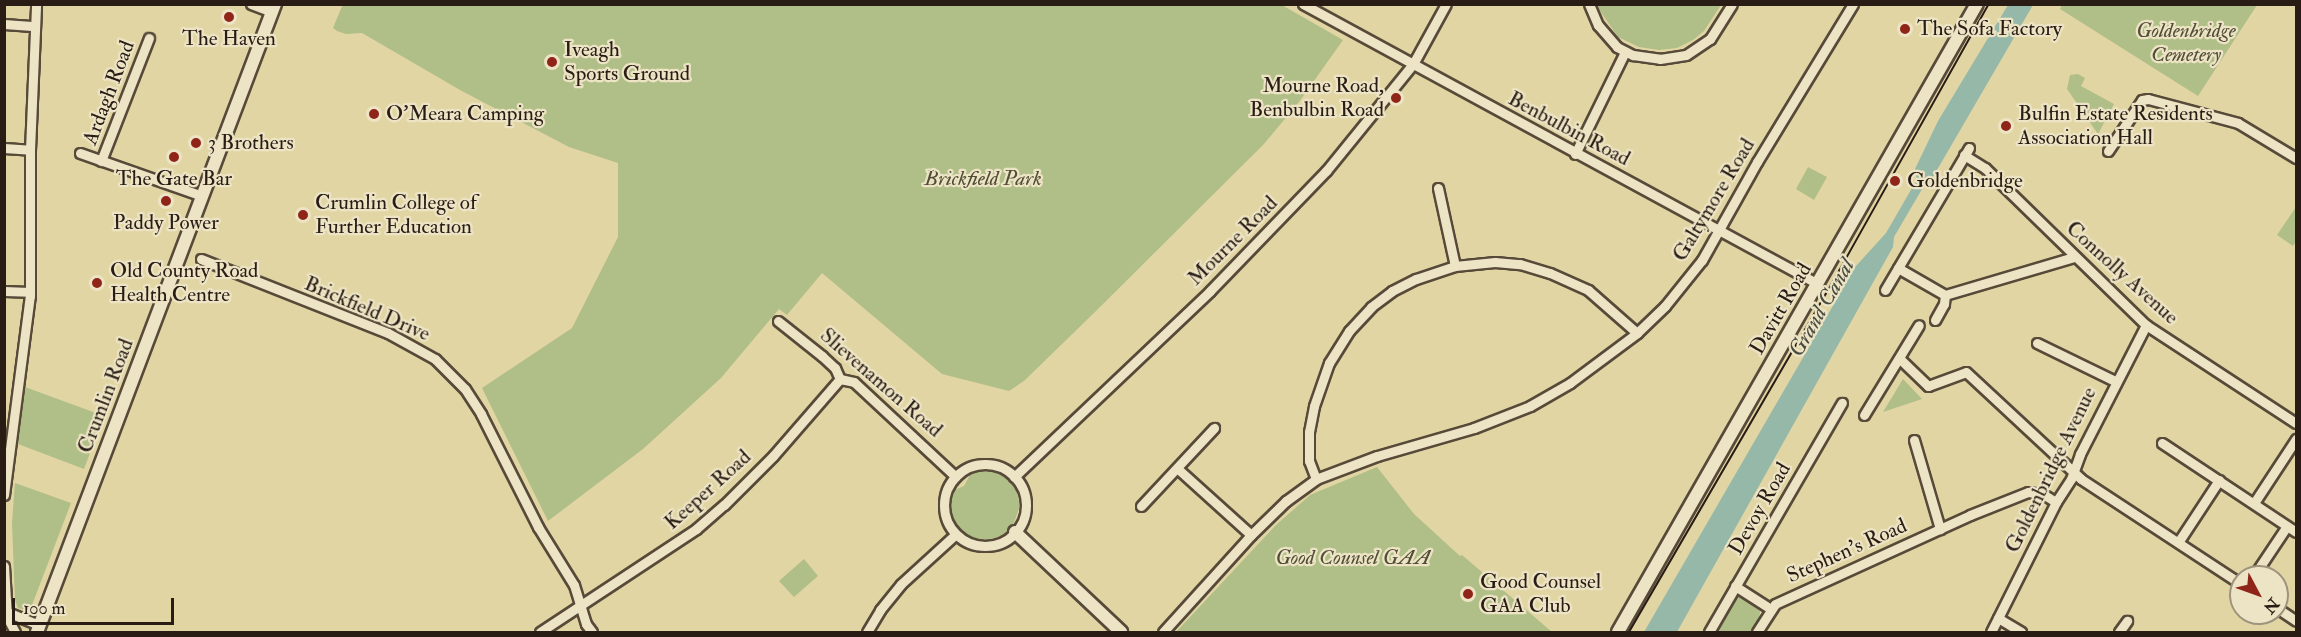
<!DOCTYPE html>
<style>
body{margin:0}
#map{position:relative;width:2301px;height:637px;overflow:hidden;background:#e2d5a4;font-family:"IM FELL Double Pica",serif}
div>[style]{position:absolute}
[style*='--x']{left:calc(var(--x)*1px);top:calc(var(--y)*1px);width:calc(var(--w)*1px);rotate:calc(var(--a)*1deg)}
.green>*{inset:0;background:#b0be87}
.water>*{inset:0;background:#95b8a9}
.roads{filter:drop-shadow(2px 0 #574a39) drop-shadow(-2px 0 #574a39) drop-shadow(0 2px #574a39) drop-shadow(0 -2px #574a39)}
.street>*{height:9px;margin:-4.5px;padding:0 4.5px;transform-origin:4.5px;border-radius:4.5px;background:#ece4c4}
.street>.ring{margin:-4.5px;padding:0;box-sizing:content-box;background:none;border:9px solid #ece4c4;border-radius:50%}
.secondary>*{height:12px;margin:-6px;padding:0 6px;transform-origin:6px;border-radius:6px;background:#ece4c4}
.tram>*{height:1.5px;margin:-0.75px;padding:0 0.75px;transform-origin:0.75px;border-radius:0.75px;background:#291c15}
.dots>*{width:16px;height:16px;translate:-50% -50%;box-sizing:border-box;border:3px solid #ece4c4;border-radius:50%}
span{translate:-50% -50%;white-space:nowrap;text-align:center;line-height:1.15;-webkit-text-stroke:4.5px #ece4c4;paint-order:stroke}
.poi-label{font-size:21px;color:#291c15}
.left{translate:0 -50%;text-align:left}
.right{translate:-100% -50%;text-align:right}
.park-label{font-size:21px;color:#524d37;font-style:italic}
.street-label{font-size:21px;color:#291c15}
.water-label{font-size:22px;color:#494b41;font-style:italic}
.frame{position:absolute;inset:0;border:6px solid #291c15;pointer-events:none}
.north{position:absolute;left:2229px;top:565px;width:60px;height:60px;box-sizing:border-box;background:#ece4c4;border:2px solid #9e947e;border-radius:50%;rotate:131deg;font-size:16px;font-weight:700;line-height:24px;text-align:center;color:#291c15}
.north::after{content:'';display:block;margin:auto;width:21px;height:27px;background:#8f2418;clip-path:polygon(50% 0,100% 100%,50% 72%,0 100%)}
.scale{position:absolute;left:12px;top:598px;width:162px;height:27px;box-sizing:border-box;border:3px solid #291c15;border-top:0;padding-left:8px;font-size:18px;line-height:21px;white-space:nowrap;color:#291c15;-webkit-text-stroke:4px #ece4c4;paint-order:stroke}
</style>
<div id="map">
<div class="green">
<i style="clip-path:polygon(343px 4px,1280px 4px,1343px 40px,1299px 102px,1263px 145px,1097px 310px,1024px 381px,1009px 391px,942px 374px,822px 273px,787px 315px,779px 309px,721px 378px,643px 449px,548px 521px,482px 388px,572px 328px,618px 237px,618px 163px,569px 147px,460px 90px,362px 33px,346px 34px,337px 31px,333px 28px)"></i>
<i style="clip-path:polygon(1596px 5px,1721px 5px,1704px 31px,1693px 40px,1677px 48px,1659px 50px,1639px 47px,1618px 37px)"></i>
<i style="clip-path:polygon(2062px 5px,2062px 4px,2257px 5px,2198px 96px,2060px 9px)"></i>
<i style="clip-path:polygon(2078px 74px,2085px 78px,2081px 86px,2114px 104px,2098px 134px,2067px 89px,2070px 75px)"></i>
<i style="clip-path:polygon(1808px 167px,1827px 177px,1814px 200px,1796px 189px)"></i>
<i style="clip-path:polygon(2296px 207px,2296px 241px,2293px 246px,2277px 235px)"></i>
<i style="clip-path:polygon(1903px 379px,1922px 399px,1883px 412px)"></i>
<i style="clip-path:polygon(25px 387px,104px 416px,84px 469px,18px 444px)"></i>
<i style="clip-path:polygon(1377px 467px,1414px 514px,1460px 556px,1462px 555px,1552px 632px,1176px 632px,1276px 525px,1310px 495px)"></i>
<i style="clip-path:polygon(983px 470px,997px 472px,1009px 480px,1017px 492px,1020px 506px,1013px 525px,1003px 535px,985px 541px,971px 539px,960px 531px,952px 520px,949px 507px,952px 491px,964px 486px,971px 473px)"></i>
<i style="clip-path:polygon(15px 483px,71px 503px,32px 605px,25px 610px,18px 608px,15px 600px,12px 523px)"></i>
<i style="clip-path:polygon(804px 559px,818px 576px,794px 597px,779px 581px)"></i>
<i style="clip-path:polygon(1739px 596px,1760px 611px,1759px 622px,1752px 632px,1714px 632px,1734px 599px)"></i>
</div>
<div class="water">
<i style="clip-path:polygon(2008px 5px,2033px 5px,1930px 182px,1925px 184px,1894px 237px,1893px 247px,1677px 632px,1644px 632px,1856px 266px,1886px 233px,1912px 188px,1917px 180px,1915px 169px,1938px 121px)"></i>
</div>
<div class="roads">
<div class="street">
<i style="--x:251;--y:4;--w:22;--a:21"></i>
<i style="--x:1303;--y:4;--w:586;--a:28.53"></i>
<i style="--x:1589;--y:4;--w:23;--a:67"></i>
<i style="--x:1598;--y:25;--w:29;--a:49"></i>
<i style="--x:1617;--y:47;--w:18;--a:27"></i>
<i style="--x:1633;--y:55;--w:27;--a:8"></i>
<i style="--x:1660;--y:59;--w:26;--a:-9"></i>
<i style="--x:1686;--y:55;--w:29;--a:-34"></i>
<i style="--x:1710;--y:39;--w:41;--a:-57.8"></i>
<i style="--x:4;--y:24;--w:31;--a:4"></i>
<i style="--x:4;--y:148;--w:26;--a:4"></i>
<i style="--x:2108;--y:151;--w:61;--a:-56.3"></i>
<i style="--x:2142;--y:100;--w:6;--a:-9"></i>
<i style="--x:2148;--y:99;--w:93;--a:14.9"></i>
<i style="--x:2238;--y:123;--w:68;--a:31.1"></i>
<i style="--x:80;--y:153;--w:129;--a:19.4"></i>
<i style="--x:1575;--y:154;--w:114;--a:-63.9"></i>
<i style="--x:1964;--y:155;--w:25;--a:32"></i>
<i style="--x:1985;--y:168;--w:225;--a:44.3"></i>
<i style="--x:2146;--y:325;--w:179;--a:33.2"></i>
<i style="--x:101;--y:161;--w:132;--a:-68.7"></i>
<i style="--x:1438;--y:188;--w:80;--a:77.7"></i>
<i style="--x:201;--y:259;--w:201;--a:21.6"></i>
<i style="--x:388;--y:333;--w:54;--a:29"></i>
<i style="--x:435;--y:359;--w:42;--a:45"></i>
<i style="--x:465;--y:389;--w:30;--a:57"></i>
<i style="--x:481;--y:414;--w:127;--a:63.2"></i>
<i style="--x:538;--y:527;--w:68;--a:58.2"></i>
<i style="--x:574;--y:585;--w:41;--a:72.9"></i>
<i style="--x:586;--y:624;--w:10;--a:53"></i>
<i style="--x:1898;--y:268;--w:54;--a:29.9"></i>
<i style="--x:1945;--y:295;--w:134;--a:-16.4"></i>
<i style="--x:1885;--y:290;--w:165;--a:-59.4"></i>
<i style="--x:4;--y:291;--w:25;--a:2"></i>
<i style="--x:1935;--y:320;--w:18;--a:-61"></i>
<i style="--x:1944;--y:304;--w:9;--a:-84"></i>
<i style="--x:778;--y:321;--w:56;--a:38.5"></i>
<i style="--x:822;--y:356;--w:18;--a:43"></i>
<i style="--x:835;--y:368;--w:12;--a:66"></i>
<i style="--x:2037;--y:343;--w:87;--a:26"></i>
<i style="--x:1900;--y:359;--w:39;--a:44"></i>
<i style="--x:1928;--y:386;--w:40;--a:-20.2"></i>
<i style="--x:1966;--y:372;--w:157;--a:42.9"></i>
<i style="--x:2081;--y:479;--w:191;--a:33.3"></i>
<i style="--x:840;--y:379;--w:14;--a:12"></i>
<i style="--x:854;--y:382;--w:139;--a:43"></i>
<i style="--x:1864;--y:415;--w:105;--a:-58.6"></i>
<i style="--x:1914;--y:440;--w:93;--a:73.7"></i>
<i style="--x:2162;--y:443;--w:161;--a:33.6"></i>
<i class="ring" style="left:944px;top:464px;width:73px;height:73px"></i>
<i style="--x:1178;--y:469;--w:98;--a:42.1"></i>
<i style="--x:1014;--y:477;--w:270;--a:-43.5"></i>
<i style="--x:1210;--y:291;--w:167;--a:-46"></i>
<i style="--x:1326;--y:171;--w:138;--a:-50.9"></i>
<i style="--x:1413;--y:64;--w:68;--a:-61.2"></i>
<i style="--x:1316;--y:479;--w:19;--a:-111"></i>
<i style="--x:1309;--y:461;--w:29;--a:-90"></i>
<i style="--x:1309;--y:432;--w:26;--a:-79"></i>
<i style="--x:1314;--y:406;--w:46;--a:-70.8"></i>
<i style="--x:1329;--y:363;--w:38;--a:-58"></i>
<i style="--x:1349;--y:331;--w:33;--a:-47"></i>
<i style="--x:1371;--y:307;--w:26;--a:-37"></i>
<i style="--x:1392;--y:291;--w:27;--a:-27"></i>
<i style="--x:1416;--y:279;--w:41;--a:-18.4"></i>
<i style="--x:1455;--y:266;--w:40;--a:-5.7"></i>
<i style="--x:1495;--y:262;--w:25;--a:5"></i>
<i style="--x:1520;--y:264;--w:31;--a:17"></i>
<i style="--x:1550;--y:273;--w:42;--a:24.1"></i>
<i style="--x:1588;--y:290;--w:65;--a:41.3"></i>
<i style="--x:4;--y:495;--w:201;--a:-82.6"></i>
<i style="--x:30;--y:296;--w:146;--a:-90"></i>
<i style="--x:30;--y:150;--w:146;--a:-87.6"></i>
<i style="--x:2254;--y:503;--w:77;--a:-56.7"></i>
<i style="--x:1141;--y:506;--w:107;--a:-46.9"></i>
<i style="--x:2179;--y:541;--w:73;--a:-56.7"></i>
<i style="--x:4;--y:566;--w:51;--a:86.6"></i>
<i style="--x:7;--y:617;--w:17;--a:62"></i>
<i style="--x:2253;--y:577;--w:61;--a:-56.3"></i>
<i style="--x:1735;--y:586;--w:43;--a:32.6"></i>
<i style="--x:2277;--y:608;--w:23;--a:34"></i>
<i style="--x:7;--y:612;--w:35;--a:22"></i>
<i style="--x:1998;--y:618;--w:27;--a:31"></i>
<i style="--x:540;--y:632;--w:187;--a:-33.4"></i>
<i style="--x:696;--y:529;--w:37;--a:-41"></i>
<i style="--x:724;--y:505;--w:69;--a:-45"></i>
<i style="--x:773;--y:456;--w:102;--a:-49"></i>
<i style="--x:867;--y:632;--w:26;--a:-59"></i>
<i style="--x:880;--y:610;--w:33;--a:-51"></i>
<i style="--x:901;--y:584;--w:74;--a:-42.3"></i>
<i style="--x:1163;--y:632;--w:131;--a:-47.8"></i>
<i style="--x:1251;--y:535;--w:49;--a:-44.2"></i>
<i style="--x:1286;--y:501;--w:37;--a:-36"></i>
<i style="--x:1316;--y:479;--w:65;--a:-20.7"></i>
<i style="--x:1377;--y:456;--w:101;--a:-16.1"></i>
<i style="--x:1474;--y:428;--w:60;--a:-21.4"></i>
<i style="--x:1530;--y:406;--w:46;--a:-29.9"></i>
<i style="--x:1570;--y:383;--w:84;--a:-36.7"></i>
<i style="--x:1637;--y:333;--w:39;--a:-44"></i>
<i style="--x:1665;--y:306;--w:59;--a:-51.2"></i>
<i style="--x:1702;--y:260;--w:112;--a:-60.7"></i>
<i style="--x:1757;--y:162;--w:185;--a:-58.7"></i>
<i style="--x:1709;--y:632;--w:265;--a:-59.9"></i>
<i style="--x:1757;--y:632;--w:33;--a:-57"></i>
<i style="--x:1775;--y:604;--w:214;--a:-24.5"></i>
<i style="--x:1970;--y:515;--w:62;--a:-21.6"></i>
<i style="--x:2028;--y:492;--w:15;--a:8"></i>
<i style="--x:2043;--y:494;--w:15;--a:32"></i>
<i style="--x:1991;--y:632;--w:145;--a:-63.4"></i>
<i style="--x:2056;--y:502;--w:27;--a:-57"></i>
<i style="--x:2071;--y:479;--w:27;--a:-70"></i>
<i style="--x:2080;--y:454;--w:145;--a:-62.9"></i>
<i style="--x:2119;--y:632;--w:14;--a:-54"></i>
</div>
<div class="secondary">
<i style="--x:1015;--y:532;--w:146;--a:43.3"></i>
<i style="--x:37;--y:632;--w:672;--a:-69.24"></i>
<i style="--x:1618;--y:632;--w:723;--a:-60.25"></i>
</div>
</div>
<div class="tram">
<i style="--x:1629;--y:632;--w:418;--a:-59.8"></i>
<i style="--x:1839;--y:271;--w:306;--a:-60.7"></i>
</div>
<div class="dots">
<i style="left:229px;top:17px;background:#8f2418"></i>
<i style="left:1905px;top:29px;background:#8f2418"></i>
<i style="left:552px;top:62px;background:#8f2418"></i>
<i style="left:1396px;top:98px;background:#8f2418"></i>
<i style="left:374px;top:114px;background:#8f2418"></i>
<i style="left:2006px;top:126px;background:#8f2418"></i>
<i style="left:196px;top:143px;background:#8f2418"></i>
<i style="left:174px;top:157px;background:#8f2418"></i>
<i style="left:1895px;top:181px;background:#8f2418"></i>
<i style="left:166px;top:201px;background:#8f2418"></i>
<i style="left:303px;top:215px;background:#8f2418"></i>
<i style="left:97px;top:283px;background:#8f2418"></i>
<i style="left:1468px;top:594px;background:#8f2418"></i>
</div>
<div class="poi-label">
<span class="left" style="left:1917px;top:29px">The Sofa Factory</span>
<span style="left:229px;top:39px">The Haven</span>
<span class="left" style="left:564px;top:62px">Iveagh<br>Sports Ground</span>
<span class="right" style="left:1384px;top:98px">Mourne Road,<br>Benbulbin Road</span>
<span class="left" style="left:386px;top:114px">O'Meara Camping</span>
<span class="left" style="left:2018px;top:126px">Bulfin Estate Residents<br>Association Hall</span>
<span class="left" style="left:208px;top:143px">3 Brothers</span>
<span style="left:174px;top:179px">The Gate Bar</span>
<span class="left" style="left:1907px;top:181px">Goldenbridge</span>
<span class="left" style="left:315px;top:215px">Crumlin College of<br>Further Education</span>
<span style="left:166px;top:223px">Paddy Power</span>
<span class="left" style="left:110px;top:283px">Old County Road<br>Health Centre</span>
<span class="left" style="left:1480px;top:594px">Good Counsel<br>GAA Club</span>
</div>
<div class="park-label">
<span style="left:2186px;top:43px">Goldenbridge<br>Cemetery</span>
<span style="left:983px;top:179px">Brickfield Park</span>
<span style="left:1353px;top:558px">Good Counsel GAA</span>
</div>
<div class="street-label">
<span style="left:109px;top:93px;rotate:-69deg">Ardagh Road</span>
<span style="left:1569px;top:129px;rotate:28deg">Benbulbin Road</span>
<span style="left:1714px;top:200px;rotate:-59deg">Galtymore Road</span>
<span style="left:1233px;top:241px;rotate:-45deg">Mourne Road</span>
<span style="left:2122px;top:273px;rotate:42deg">Connolly Avenue</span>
<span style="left:367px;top:309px;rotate:23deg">Brickfield Drive</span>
<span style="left:1781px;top:309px;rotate:-60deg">Davitt Road</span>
<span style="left:881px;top:383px;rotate:41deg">Slievenamon Road</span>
<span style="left:106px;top:396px;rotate:-69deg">Crumlin Road</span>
<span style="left:2051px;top:470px;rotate:-64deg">Goldenbridge Avenue</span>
<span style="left:708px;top:490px;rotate:-42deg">Keeper Road</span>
<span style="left:1760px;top:509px;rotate:-60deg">Devoy Road</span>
<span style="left:1847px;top:551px;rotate:-24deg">Stephen's Road</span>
</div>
<div class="water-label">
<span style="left:1822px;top:308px;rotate:-60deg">Grand Canal</span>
</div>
<div class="frame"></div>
<div class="north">N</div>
<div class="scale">100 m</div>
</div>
